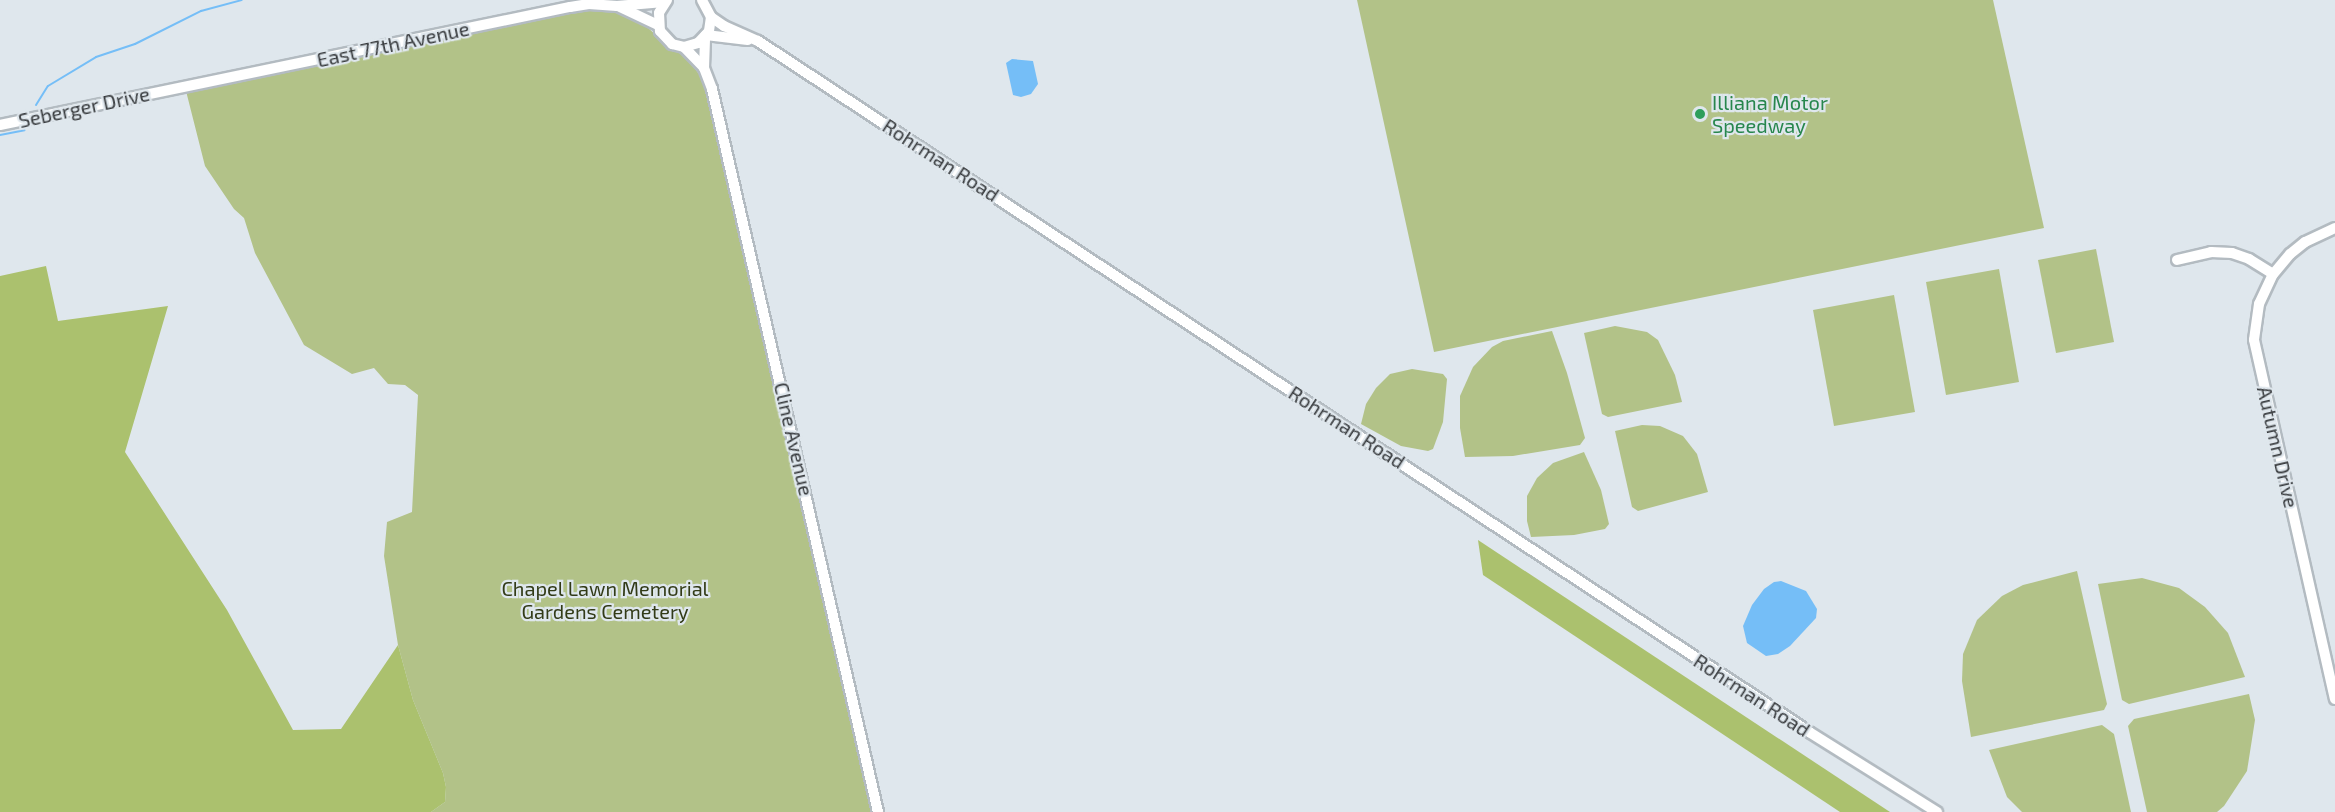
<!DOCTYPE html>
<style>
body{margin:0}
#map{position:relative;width:2335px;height:812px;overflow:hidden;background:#dfe7ed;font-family:"Exo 2",sans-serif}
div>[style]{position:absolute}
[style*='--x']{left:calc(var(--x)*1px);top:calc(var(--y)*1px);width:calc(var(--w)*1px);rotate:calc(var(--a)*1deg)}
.green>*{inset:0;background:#b2c288}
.forest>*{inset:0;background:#abc16e}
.water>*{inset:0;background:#75bef7}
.stream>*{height:2px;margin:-1px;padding:0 1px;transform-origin:1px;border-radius:1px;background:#75bef7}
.roads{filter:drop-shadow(2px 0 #b3bbc1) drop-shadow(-2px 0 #b3bbc1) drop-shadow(0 2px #b3bbc1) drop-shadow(0 -2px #b3bbc1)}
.minor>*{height:10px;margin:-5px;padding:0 5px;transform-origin:5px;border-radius:5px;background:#fff}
.dots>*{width:16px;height:16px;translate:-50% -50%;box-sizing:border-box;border:3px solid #dfe7ed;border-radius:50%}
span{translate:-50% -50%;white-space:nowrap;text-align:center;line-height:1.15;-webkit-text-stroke:4.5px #dfe7ed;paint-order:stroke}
.street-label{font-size:20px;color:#373a3d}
.leisure-label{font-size:20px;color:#27864d}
.left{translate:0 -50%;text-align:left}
.park-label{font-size:20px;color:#323b17}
</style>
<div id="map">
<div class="green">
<i style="clip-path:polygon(1357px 0,1993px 0,2044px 228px,1434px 352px)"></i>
<i style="clip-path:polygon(591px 8px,620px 12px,640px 21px,663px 41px,680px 50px,703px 79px,710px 99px,873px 812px,431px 812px,445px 802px,446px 787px,443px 773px,413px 700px,398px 645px,384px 556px,387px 522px,412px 512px,418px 395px,405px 385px,388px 384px,374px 368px,352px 374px,304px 345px,255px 253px,244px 218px,234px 209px,205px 166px,186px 91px)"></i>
<i style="clip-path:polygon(2096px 249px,2114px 342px,2056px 353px,2038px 260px)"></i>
<i style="clip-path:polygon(1999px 269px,2019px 382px,1946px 395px,1926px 282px)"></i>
<i style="clip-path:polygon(1894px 295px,1915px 412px,1834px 426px,1813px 310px)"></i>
<i style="clip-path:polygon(1615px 326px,1647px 332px,1658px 340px,1675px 375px,1682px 402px,1608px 417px,1602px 414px,1584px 333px)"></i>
<i style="clip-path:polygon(1552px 331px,1567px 373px,1585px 438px,1580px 445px,1513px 456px,1465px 457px,1460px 428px,1460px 396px,1473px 367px,1492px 347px,1503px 341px)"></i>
<i style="clip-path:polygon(1412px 369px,1443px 374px,1447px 379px,1443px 422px,1433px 449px,1428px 451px,1401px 446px,1361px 424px,1366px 404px,1376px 388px,1390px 374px)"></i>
<i style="clip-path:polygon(1642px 425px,1660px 426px,1683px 436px,1697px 454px,1708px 492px,1638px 511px,1632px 507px,1615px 431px)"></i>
<i style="clip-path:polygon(1584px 452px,1601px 490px,1609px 524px,1605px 529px,1574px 535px,1531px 537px,1527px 521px,1527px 496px,1537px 478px,1553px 463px)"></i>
<i style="clip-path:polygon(2077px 571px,2107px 704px,2104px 710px,1971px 737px,1962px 681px,1963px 654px,1977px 620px,2002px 596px,2023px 585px)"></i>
<i style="clip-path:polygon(2142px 578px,2179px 588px,2205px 607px,2228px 633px,2245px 677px,2129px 704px,2122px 700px,2098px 584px)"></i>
<i style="clip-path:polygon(2249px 694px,2255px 720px,2247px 771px,2224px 806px,2217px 812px,2147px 812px,2128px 726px,2134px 719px)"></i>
<i style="clip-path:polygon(2102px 725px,2114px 734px,2131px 812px,2022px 812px,2007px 797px,1989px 750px)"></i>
</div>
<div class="forest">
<i style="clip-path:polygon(46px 266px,58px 321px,168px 306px,125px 452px,227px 610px,293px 730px,341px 729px,398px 645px,413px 700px,443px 773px,446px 787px,445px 802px,431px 812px,0 812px,0 276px)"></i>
<i style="clip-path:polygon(1478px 540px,1890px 812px,1840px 812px,1483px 575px)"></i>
</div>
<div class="water">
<i style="clip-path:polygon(1012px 59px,1033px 61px,1038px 84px,1031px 94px,1021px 97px,1013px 95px,1006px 63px)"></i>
<i style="clip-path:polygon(1781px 581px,1806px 591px,1817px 609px,1816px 618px,1790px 646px,1778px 654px,1766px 656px,1747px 643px,1743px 626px,1752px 605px,1764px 589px,1774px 582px)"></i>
</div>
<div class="stream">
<i style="--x:36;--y:105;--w:22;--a:-58"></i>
<i style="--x:48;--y:86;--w:56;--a:-31.1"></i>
<i style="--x:96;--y:57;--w:41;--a:-18.4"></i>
<i style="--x:135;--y:44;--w:74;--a:-26.6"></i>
<i style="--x:201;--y:11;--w:42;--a:-15"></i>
<i style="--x:0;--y:135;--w:25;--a:-11"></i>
</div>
<div class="roads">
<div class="minor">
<i style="--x:667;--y:0;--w:15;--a:122"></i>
<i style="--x:659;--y:13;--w:18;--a:87"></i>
<i style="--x:660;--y:31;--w:18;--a:47"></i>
<i style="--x:672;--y:44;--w:12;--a:14"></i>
<i style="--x:684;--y:47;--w:15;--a:-16"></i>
<i style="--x:698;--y:43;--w:16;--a:-47"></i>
<i style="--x:709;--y:31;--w:14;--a:-82"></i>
<i style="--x:711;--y:17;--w:19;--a:-118"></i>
<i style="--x:620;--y:7;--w:42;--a:25.3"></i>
<i style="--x:711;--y:17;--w:16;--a:35"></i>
<i style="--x:724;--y:26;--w:37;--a:24"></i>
<i style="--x:758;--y:41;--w:1258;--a:33.32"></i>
<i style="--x:1809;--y:732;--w:151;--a:32"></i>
<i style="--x:706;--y:35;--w:42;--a:6.8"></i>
<i style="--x:684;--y:47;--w:29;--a:46"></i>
<i style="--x:704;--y:68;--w:22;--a:69"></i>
<i style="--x:712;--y:89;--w:742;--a:77.07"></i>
<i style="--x:704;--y:68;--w:32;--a:-88"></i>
<i style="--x:0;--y:125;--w:582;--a:-11.7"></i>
<i style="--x:570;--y:7;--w:19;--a:-9"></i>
<i style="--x:589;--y:4;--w:28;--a:4"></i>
<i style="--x:617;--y:6;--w:47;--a:-4.9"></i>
<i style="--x:2335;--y:228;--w:33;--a:155"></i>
<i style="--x:2305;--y:242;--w:19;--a:141"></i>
<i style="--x:2290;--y:254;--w:26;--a:130"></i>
<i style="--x:2273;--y:274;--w:33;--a:115"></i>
<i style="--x:2259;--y:304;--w:36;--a:98"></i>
<i style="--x:2254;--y:340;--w:368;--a:77.3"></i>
<i style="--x:2177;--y:260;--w:35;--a:-13"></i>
<i style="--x:2211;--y:252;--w:21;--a:3"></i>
<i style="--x:2232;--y:253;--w:18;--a:19"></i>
<i style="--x:2249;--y:259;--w:28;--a:32"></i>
</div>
</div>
<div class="dots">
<i style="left:1700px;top:114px;background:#2e9e5b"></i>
</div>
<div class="street-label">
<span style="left:393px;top:44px;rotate:-12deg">East 77th Avenue</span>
<span style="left:84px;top:107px;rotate:-12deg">Seberger Drive</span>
<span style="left:941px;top:160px;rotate:33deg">Rohrman Road</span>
<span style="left:1347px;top:427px;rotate:33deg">Rohrman Road</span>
<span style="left:794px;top:439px;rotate:77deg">Cline Avenue</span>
<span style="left:2278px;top:447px;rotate:77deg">Autumn Drive</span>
<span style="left:1752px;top:695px;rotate:33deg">Rohrman Road</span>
</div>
<div class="leisure-label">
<span class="left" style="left:1712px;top:114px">Illiana Motor<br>Speedway</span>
</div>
<div class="park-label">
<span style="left:605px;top:600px">Chapel Lawn Memorial<br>Gardens Cemetery</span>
</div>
</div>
